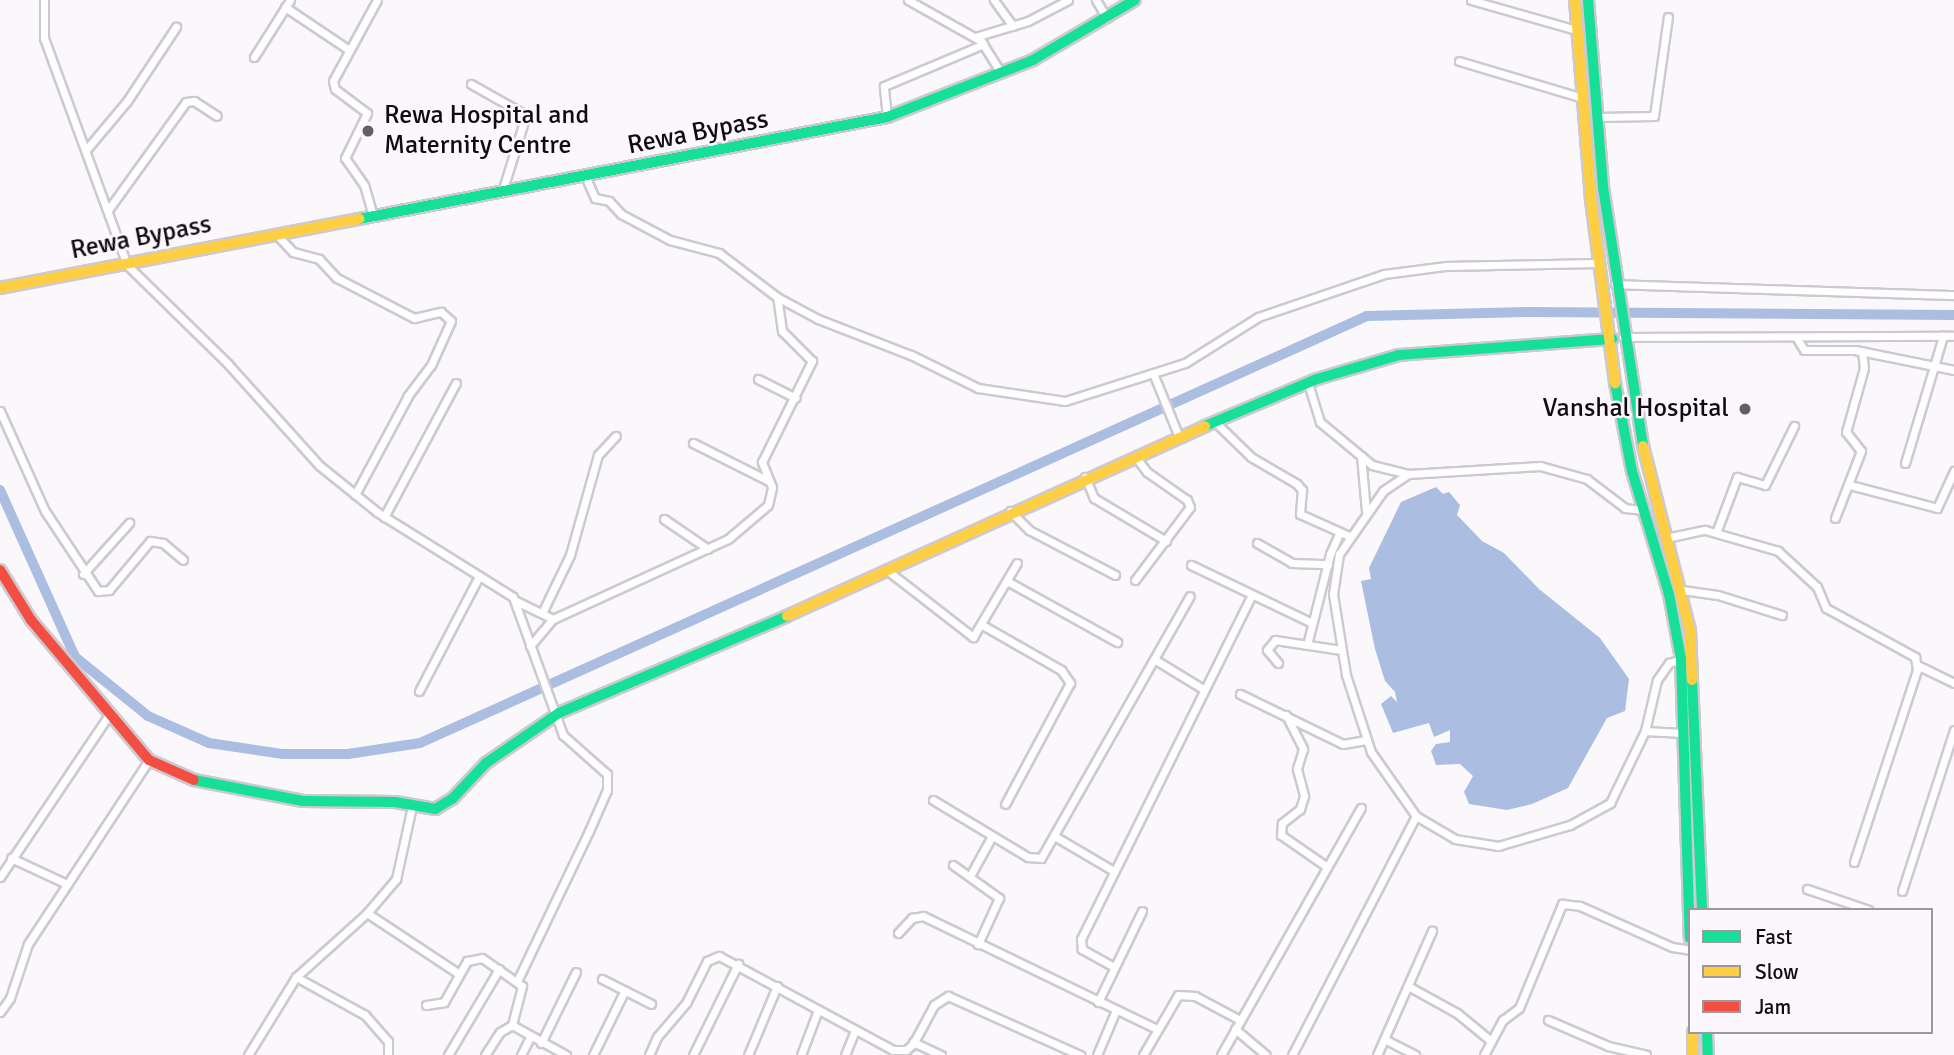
<!DOCTYPE html>
<style>
body{margin:0}
#map{position:relative;width:1954px;height:1055px;overflow:hidden;background:#faf8fb;font-family:Signika,sans-serif}
div>[style]{position:absolute}
[style*='--x']{left:calc(var(--x)*1px);top:calc(var(--y)*1px);width:calc(var(--w)*1px);rotate:calc(var(--a)*1deg)}
.water>*{inset:0;background:#acbde2}
.canal>*{height:10px;margin:-5px;padding:0 5px;transform-origin:5px;border-radius:5px;background:#acbde2}
.roads{filter:drop-shadow(2px 0 #cec9d0) drop-shadow(-2px 0 #cec9d0) drop-shadow(0 2px #cec9d0) drop-shadow(0 -2px #cec9d0)}
.street>*{height:7px;margin:-3.5px;padding:0 3.5px;transform-origin:3.5px;border-radius:3.5px;background:#fefefe}
.fast>*{height:10px;margin:-5px;padding:0 5px;transform-origin:5px;border-radius:5px;background:#16e098}
.slow>*{height:10px;margin:-5px;padding:0 5px;transform-origin:5px;border-radius:5px;background:#ffcf43}
.jam>*{height:10px;margin:-5px;padding:0 5px;transform-origin:5px;border-radius:5px;background:#f24e42}
.dots>*{width:19px;height:19px;translate:-50% -50%;box-sizing:border-box;border:4px solid #fbf7fc;border-radius:50%}
span{translate:-50% -50%;white-space:nowrap;text-align:center;line-height:1.15;-webkit-text-stroke:5px #fbf7fc;paint-order:stroke}
.poi-label{font-size:26px;color:#110a12}
.left{translate:0 -50%;text-align:left}
.right{translate:-100% -50%;text-align:right}
.street-label{font-size:26px;color:#110a12}
.legend{position:absolute;left:1688px;top:908px;width:245px;height:126px;box-sizing:border-box;background:#fbf7fc;border:2px solid #9d989e;margin:0;padding:9px 12px;list-style:none;font-size:21px;color:#110a12}
.legend li{display:flex;align-items:center;gap:14px;height:35px}
.legend b{width:35px;border:2px solid #9d989e}
</style>
<div id="map">
<div class="water">
<i style="clip-path:polygon(1436px 487px,1443px 494px,1449px 492px,1460px 505px,1457px 515px,1482px 541px,1504px 553px,1539px 589px,1600px 638px,1629px 679px,1625px 711px,1607px 718px,1568px 788px,1532px 804px,1507px 810px,1469px 804px,1464px 792px,1473px 776px,1460px 764px,1436px 765px,1431px 751px,1436px 744px,1450px 742px,1450px 730px,1434px 737px,1429px 723px,1393px 733px,1381px 704px,1391px 696px,1397px 702px,1395px 692px,1385px 681px,1375px 649px,1361px 581px,1371px 579px,1369px 568px,1401px 502px)"></i>
</div>
<div class="canal">
<i style="--x:0;--y:490;--w:183;--a:65.8"></i>
<i style="--x:75;--y:657;--w:94;--a:38.9"></i>
<i style="--x:148;--y:716;--w:67;--a:23.9"></i>
<i style="--x:209;--y:743;--w:75;--a:8.5"></i>
<i style="--x:283;--y:754;--w:65;--a:0"></i>
<i style="--x:348;--y:754;--w:73;--a:-8.7"></i>
<i style="--x:420;--y:743;--w:1039;--a:-24.27"></i>
<i style="--x:1367;--y:316;--w:161;--a:-1.4"></i>
<i style="--x:1528;--y:312;--w:426;--a:0.4"></i>
</div>
<div class="roads">
<div class="street">
<i style="--x:44;--y:0;--w:38;--a:90"></i>
<i style="--x:44;--y:38;--w:242;--a:69.9"></i>
<i style="--x:127;--y:265;--w:141;--a:44.4"></i>
<i style="--x:228;--y:364;--w:137;--a:48"></i>
<i style="--x:320;--y:466;--w:73;--a:38.9"></i>
<i style="--x:377;--y:512;--w:160;--a:32"></i>
<i style="--x:513;--y:597;--w:147;--a:70.1"></i>
<i style="--x:563;--y:735;--w:59;--a:41.6"></i>
<i style="--x:607;--y:774;--w:16;--a:90"></i>
<i style="--x:607;--y:790;--w:45;--a:113.7"></i>
<i style="--x:589;--y:831;--w:166;--a:115.6"></i>
<i style="--x:908;--y:0;--w:84;--a:29.3"></i>
<i style="--x:981;--y:41;--w:38;--a:58"></i>
<i style="--x:994;--y:0;--w:32;--a:54"></i>
<i style="--x:1096;--y:0;--w:21;--a:59"></i>
<i style="--x:1471;--y:0;--w:109;--a:15.9"></i>
<i style="--x:285;--y:7;--w:77;--a:33.9"></i>
<i style="--x:975;--y:37;--w:55;--a:-16.8"></i>
<i style="--x:1028;--y:21;--w:45;--a:-27.7"></i>
<i style="--x:254;--y:57;--w:67;--a:-57.7"></i>
<i style="--x:1459;--y:61;--w:129;--a:16.6"></i>
<i style="--x:471;--y:84;--w:63;--a:29.4"></i>
<i style="--x:526;--y:115;--w:81;--a:107.3"></i>
<i style="--x:887;--y:117;--w:31;--a:-96"></i>
<i style="--x:884;--y:86;--w:108;--a:-22.8"></i>
<i style="--x:1597;--y:117;--w:57;--a:-1"></i>
<i style="--x:1654;--y:116;--w:100;--a:-82"></i>
<i style="--x:86;--y:150;--w:64;--a:-50.1"></i>
<i style="--x:127;--y:101;--w:89;--a:-56.5"></i>
<i style="--x:586;--y:178;--w:22;--a:66"></i>
<i style="--x:595;--y:198;--w:14;--a:12"></i>
<i style="--x:609;--y:201;--w:18;--a:47"></i>
<i style="--x:621;--y:214;--w:55;--a:28"></i>
<i style="--x:670;--y:240;--w:51;--a:14.9"></i>
<i style="--x:719;--y:253;--w:73;--a:37.2"></i>
<i style="--x:777;--y:297;--w:47;--a:28.2"></i>
<i style="--x:818;--y:319;--w:100;--a:21.2"></i>
<i style="--x:911;--y:355;--w:75;--a:26.2"></i>
<i style="--x:978;--y:388;--w:88;--a:8.5"></i>
<i style="--x:1065;--y:401;--w:126;--a:-17.6"></i>
<i style="--x:1185;--y:363;--w:86;--a:-32.2"></i>
<i style="--x:1258;--y:317;--w:133;--a:-18.8"></i>
<i style="--x:1384;--y:274;--w:63;--a:-7.4"></i>
<i style="--x:1446;--y:266;--w:153;--a:-1.1"></i>
<i style="--x:108;--y:210;--w:133;--a:-54.2"></i>
<i style="--x:186;--y:102;--w:8;--a:-7"></i>
<i style="--x:194;--y:101;--w:27;--a:33"></i>
<i style="--x:373;--y:216;--w:32;--a:-106"></i>
<i style="--x:364;--y:185;--w:33;--a:-125"></i>
<i style="--x:345;--y:158;--w:50;--a:-63.9"></i>
<i style="--x:367;--y:113;--w:40;--a:-143"></i>
<i style="--x:335;--y:89;--w:8;--a:-104"></i>
<i style="--x:333;--y:81;--w:92;--a:-61.5"></i>
<i style="--x:278;--y:236;--w:22;--a:47"></i>
<i style="--x:293;--y:252;--w:27;--a:15"></i>
<i style="--x:319;--y:259;--w:26;--a:47"></i>
<i style="--x:337;--y:278;--w:87;--a:27.5"></i>
<i style="--x:414;--y:318;--w:28;--a:-13"></i>
<i style="--x:441;--y:312;--w:13;--a:42"></i>
<i style="--x:451;--y:321;--w:48;--a:114.4"></i>
<i style="--x:431;--y:365;--w:39;--a:127"></i>
<i style="--x:408;--y:396;--w:112;--a:118.2"></i>
<i style="--x:1615;--y:284;--w:339;--a:1.9"></i>
<i style="--x:1623;--y:337;--w:331;--a:-0.2"></i>
<i style="--x:1796;--y:337;--w:15;--a:58"></i>
<i style="--x:1804;--y:350;--w:51;--a:0"></i>
<i style="--x:1855;--y:350;--w:101;--a:11.4"></i>
<i style="--x:1153;--y:373;--w:69;--a:67.9"></i>
<i style="--x:758;--y:379;--w:42;--a:26.6"></i>
<i style="--x:1308;--y:383;--w:41;--a:72.9"></i>
<i style="--x:1320;--y:422;--w:67;--a:39.6"></i>
<i style="--x:1372;--y:465;--w:37;--a:14"></i>
<i style="--x:0;--y:411;--w:110;--a:65.8"></i>
<i style="--x:45;--y:511;--w:96;--a:56.5"></i>
<i style="--x:98;--y:591;--w:11;--a:-5"></i>
<i style="--x:109;--y:590;--w:64;--a:-50.1"></i>
<i style="--x:150;--y:541;--w:13;--a:9"></i>
<i style="--x:163;--y:543;--w:26;--a:40"></i>
<i style="--x:1215;--y:422;--w:50;--a:44.2"></i>
<i style="--x:1251;--y:457;--w:53;--a:30.4"></i>
<i style="--x:1297;--y:484;--w:8;--a:50"></i>
<i style="--x:1302;--y:490;--w:24;--a:95"></i>
<i style="--x:1300;--y:514;--w:54;--a:24.2"></i>
<i style="--x:693;--y:443;--w:85;--a:26.6"></i>
<i style="--x:1361;--y:456;--w:55;--a:84.8"></i>
<i style="--x:1905;--y:463;--w:133;--a:-73.3"></i>
<i style="--x:1085;--y:477;--w:23;--a:67"></i>
<i style="--x:1094;--y:498;--w:84;--a:30.8"></i>
<i style="--x:1850;--y:485;--w:90;--a:14.8"></i>
<i style="--x:1937;--y:508;--w:41;--a:-65.3"></i>
<i style="--x:1643;--y:510;--w:18;--a:-174"></i>
<i style="--x:1625;--y:508;--w:48;--a:-142.7"></i>
<i style="--x:1587;--y:479;--w:49;--a:-164.5"></i>
<i style="--x:1540;--y:466;--w:132;--a:176.5"></i>
<i style="--x:1408;--y:474;--w:30;--a:146"></i>
<i style="--x:1383;--y:491;--w:77;--a:124.9"></i>
<i style="--x:1339;--y:554;--w:40;--a:98.5"></i>
<i style="--x:1333;--y:594;--w:82;--a:80.9"></i>
<i style="--x:1346;--y:675;--w:81;--a:72"></i>
<i style="--x:1371;--y:752;--w:78;--a:54.9"></i>
<i style="--x:1416;--y:816;--w:45;--a:30.5"></i>
<i style="--x:1455;--y:839;--w:44;--a:9.2"></i>
<i style="--x:1498;--y:846;--w:75;--a:-16.3"></i>
<i style="--x:1570;--y:825;--w:46;--a:-28.8"></i>
<i style="--x:1610;--y:803;--w:80;--a:-64.1"></i>
<i style="--x:1645;--y:731;--w:52;--a:-76.8"></i>
<i style="--x:1657;--y:680;--w:21;--a:-55"></i>
<i style="--x:1669;--y:663;--w:13;--a:-18"></i>
<i style="--x:1010;--y:511;--w:27;--a:45"></i>
<i style="--x:1029;--y:530;--w:97;--a:27.6"></i>
<i style="--x:384;--y:517;--w:152;--a:-61.8"></i>
<i style="--x:1835;--y:518;--w:72;--a:-68.8"></i>
<i style="--x:1861;--y:451;--w:24;--a:-128"></i>
<i style="--x:1846;--y:432;--w:66;--a:-74.3"></i>
<i style="--x:1864;--y:368;--w:17;--a:-97"></i>
<i style="--x:664;--y:519;--w:53;--a:34.3"></i>
<i style="--x:1716;--y:533;--w:60;--a:-69.4"></i>
<i style="--x:1737;--y:477;--w:29;--a:16"></i>
<i style="--x:1765;--y:485;--w:66;--a:-63.8"></i>
<i style="--x:1666;--y:538;--w:40;--a:-12"></i>
<i style="--x:1705;--y:530;--w:76;--a:16"></i>
<i style="--x:1778;--y:551;--w:53;--a:42.7"></i>
<i style="--x:1817;--y:587;--w:23;--a:67"></i>
<i style="--x:1826;--y:608;--w:102;--a:28.8"></i>
<i style="--x:1915;--y:657;--w:13;--a:81"></i>
<i style="--x:1917;--y:670;--w:202;--a:108.2"></i>
<i style="--x:1257;--y:543;--w:40;--a:29.7"></i>
<i style="--x:1292;--y:563;--w:36;--a:2"></i>
<i style="--x:1191;--y:565;--w:134;--a:25.6"></i>
<i style="--x:888;--y:571;--w:108;--a:37.8"></i>
<i style="--x:973;--y:637;--w:86;--a:-59.3"></i>
<i style="--x:83;--y:574;--w:69;--a:-48"></i>
<i style="--x:1135;--y:580;--w:91;--a:-53"></i>
<i style="--x:1190;--y:507;--w:8;--a:-113"></i>
<i style="--x:1187;--y:500;--w:49;--a:-145"></i>
<i style="--x:1147;--y:472;--w:20;--a:-127"></i>
<i style="--x:1007;--y:581;--w:126;--a:29"></i>
<i style="--x:1682;--y:590;--w:36;--a:8"></i>
<i style="--x:1718;--y:595;--w:67;--a:17.4"></i>
<i style="--x:516;--y:601;--w:41;--a:25.9"></i>
<i style="--x:542;--y:613;--w:64;--a:-64.2"></i>
<i style="--x:570;--y:555;--w:104;--a:-74.4"></i>
<i style="--x:598;--y:455;--w:26;--a:-47"></i>
<i style="--x:984;--y:626;--w:89;--a:29.7"></i>
<i style="--x:1061;--y:670;--w:16;--a:55"></i>
<i style="--x:1070;--y:683;--w:137;--a:118.2"></i>
<i style="--x:1307;--y:645;--w:94;--a:-75.8"></i>
<i style="--x:1330;--y:554;--w:24;--a:-66"></i>
<i style="--x:530;--y:646;--w:35;--a:-50"></i>
<i style="--x:553;--y:619;--w:192;--a:-24.6"></i>
<i style="--x:728;--y:539;--w:52;--a:-40.4"></i>
<i style="--x:768;--y:505;--w:18;--a:-77"></i>
<i style="--x:772;--y:487;--w:27;--a:-112"></i>
<i style="--x:762;--y:462;--w:113;--a:-63.7"></i>
<i style="--x:812;--y:361;--w:42;--a:-135"></i>
<i style="--x:782;--y:331;--w:34;--a:-98"></i>
<i style="--x:1154;--y:659;--w:57;--a:31.5"></i>
<i style="--x:1278;--y:663;--w:17;--a:-130"></i>
<i style="--x:1267;--y:650;--w:13;--a:-51"></i>
<i style="--x:1275;--y:640;--w:67;--a:8.6"></i>
<i style="--x:1917;--y:665;--w:41;--a:25.9"></i>
<i style="--x:419;--y:691;--w:130;--a:-62.4"></i>
<i style="--x:1240;--y:694;--w:114;--a:25.9"></i>
<i style="--x:1343;--y:744;--w:23;--a:-10"></i>
<i style="--x:1286;--y:715;--w:38;--a:63"></i>
<i style="--x:1303;--y:749;--w:21;--a:107"></i>
<i style="--x:1297;--y:769;--w:28;--a:75"></i>
<i style="--x:1304;--y:796;--w:14;--a:107"></i>
<i style="--x:1300;--y:809;--w:23;--a:142"></i>
<i style="--x:1282;--y:823;--w:12;--a:95"></i>
<i style="--x:1281;--y:835;--w:56;--a:34.8"></i>
<i style="--x:1645;--y:731;--w:38;--a:3"></i>
<i style="--x:933;--y:800;--w:111;--a:31"></i>
<i style="--x:1028;--y:857;--w:13;--a:4"></i>
<i style="--x:1041;--y:858;--w:301;--a:-60.4"></i>
<i style="--x:1056;--y:837;--w:67;--a:30.4"></i>
<i style="--x:11;--y:858;--w:62;--a:24.9"></i>
<i style="--x:953;--y:865;--w:57;--a:35.7"></i>
<i style="--x:999;--y:898;--w:51;--a:114.5"></i>
<i style="--x:970;--y:876;--w:46;--a:-61.2"></i>
<i style="--x:0;--y:877;--w:194;--a:-56.1"></i>
<i style="--x:1807;--y:889;--w:65;--a:18.7"></i>
<i style="--x:1902;--y:891;--w:169;--a:-72.1"></i>
<i style="--x:367;--y:913;--w:110;--a:33.5"></i>
<i style="--x:898;--y:933;--w:21;--a:-47"></i>
<i style="--x:912;--y:918;--w:11;--a:-10"></i>
<i style="--x:923;--y:916;--w:260;--a:25.8"></i>
<i style="--x:1114;--y:967;--w:37;--a:-151"></i>
<i style="--x:1082;--y:949;--w:10;--a:-96"></i>
<i style="--x:1081;--y:939;--w:384;--a:-63.6"></i>
<i style="--x:296;--y:977;--w:79;--a:28.8"></i>
<i style="--x:365;--y:1015;--w:35;--a:49"></i>
<i style="--x:388;--y:1041;--w:14;--a:90"></i>
<i style="--x:602;--y:979;--w:55;--a:27"></i>
<i style="--x:1408;--y:986;--w:56;--a:28.9"></i>
<i style="--x:1457;--y:1013;--w:44;--a:39.5"></i>
<i style="--x:1098;--y:1002;--w:101;--a:-64.2"></i>
<i style="--x:426;--y:1005;--w:18;--a:-9"></i>
<i style="--x:444;--y:1002;--w:47;--a:-60.7"></i>
<i style="--x:467;--y:961;--w:15;--a:-11"></i>
<i style="--x:482;--y:958;--w:49;--a:35"></i>
<i style="--x:522;--y:986;--w:40;--a:104.4"></i>
<i style="--x:512;--y:1025;--w:62;--a:29.1"></i>
<i style="--x:0;--y:1012;--w:17;--a:-54"></i>
<i style="--x:10;--y:998;--w:57;--a:-71.6"></i>
<i style="--x:28;--y:944;--w:220;--a:-56.7"></i>
<i style="--x:1548;--y:1020;--w:65;--a:23.4"></i>
<i style="--x:1608;--y:1046;--w:39;--a:13"></i>
<i style="--x:1235;--y:1029;--w:40;--a:40"></i>
<i style="--x:1384;--y:1039;--w:35;--a:27"></i>
<i style="--x:913;--y:1042;--w:31;--a:25"></i>
<i style="--x:541;--y:1043;--w:79;--a:-63.8"></i>
<i style="--x:248;--y:1055;--w:92;--a:-58.4"></i>
<i style="--x:296;--y:977;--w:96;--a:-42"></i>
<i style="--x:367;--y:913;--w:45;--a:-49.5"></i>
<i style="--x:396;--y:879;--w:75;--a:-77.6"></i>
<i style="--x:448;--y:1055;--w:100;--a:-59.3"></i>
<i style="--x:485;--y:1055;--w:27;--a:-57"></i>
<i style="--x:500;--y:1032;--w:14;--a:-30"></i>
<i style="--x:521;--y:1055;--w:20;--a:-63"></i>
<i style="--x:593;--y:1055;--w:72;--a:-63.8"></i>
<i style="--x:649;--y:1055;--w:20;--a:-66"></i>
<i style="--x:657;--y:1037;--w:45;--a:-49.5"></i>
<i style="--x:686;--y:1003;--w:47;--a:-63.4"></i>
<i style="--x:707;--y:961;--w:13;--a:-23"></i>
<i style="--x:719;--y:956;--w:198;--a:28.4"></i>
<i style="--x:893;--y:1050;--w:13;--a:0"></i>
<i style="--x:906;--y:1050;--w:9;--a:-41"></i>
<i style="--x:913;--y:1044;--w:44;--a:-61.7"></i>
<i style="--x:934;--y:1005;--w:17;--a:-33"></i>
<i style="--x:948;--y:996;--w:145;--a:24.1"></i>
<i style="--x:693;--y:1055;--w:102;--a:-63.7"></i>
<i style="--x:748;--y:1055;--w:75;--a:-67.2"></i>
<i style="--x:801;--y:1055;--w:48;--a:-69.3"></i>
<i style="--x:845;--y:1055;--w:27;--a:-68"></i>
<i style="--x:1097;--y:1055;--w:49;--a:-67.1"></i>
<i style="--x:1143;--y:1055;--w:69;--a:-59.7"></i>
<i style="--x:1178;--y:995;--w:17;--a:3"></i>
<i style="--x:1195;--y:996;--w:51;--a:28.1"></i>
<i style="--x:1221;--y:1055;--w:284;--a:-60.5"></i>
<i style="--x:1292;--y:1055;--w:269;--a:-62.6"></i>
<i style="--x:1377;--y:1055;--w:136;--a:-66.1"></i>
<i style="--x:1484;--y:1055;--w:40;--a:-62"></i>
<i style="--x:1503;--y:1020;--w:20;--a:-37"></i>
<i style="--x:1519;--y:1008;--w:113;--a:-67.5"></i>
<i style="--x:1562;--y:904;--w:18;--a:6"></i>
<i style="--x:1580;--y:906;--w:101;--a:24"></i>
<i style="--x:1672;--y:947;--w:18;--a:9"></i>
</div>
<div class="fast">
<i style="--x:1588;--y:0;--w:188;--a:85.4"></i>
<i style="--x:1603;--y:187;--w:262;--a:81.2"></i>
<i style="--x:359;--y:219;--w:538;--a:-10.93"></i>
<i style="--x:887;--y:117;--w:157;--a:-21.3"></i>
<i style="--x:1033;--y:60;--w:118;--a:-30.5"></i>
<i style="--x:1615;--y:383;--w:90;--a:79.1"></i>
<i style="--x:1632;--y:471;--w:128;--a:73.3"></i>
<i style="--x:1669;--y:594;--w:66;--a:79.5"></i>
<i style="--x:1681;--y:659;--w:279;--a:88.2"></i>
<i style="--x:1205;--y:426;--w:121;--a:-22.8"></i>
<i style="--x:1317;--y:379;--w:85;--a:-16.3"></i>
<i style="--x:1399;--y:355;--w:214;--a:-4.3"></i>
<i style="--x:1692;--y:680;--w:230;--a:87.5"></i>
<i style="--x:194;--y:780;--w:111;--a:10.9"></i>
<i style="--x:303;--y:801;--w:92;--a:0.6"></i>
<i style="--x:395;--y:802;--w:41;--a:9.9"></i>
<i style="--x:435;--y:809;--w:21;--a:-31"></i>
<i style="--x:453;--y:798;--w:48;--a:-46.7"></i>
<i style="--x:486;--y:763;--w:88;--a:-34.4"></i>
<i style="--x:559;--y:713;--w:248;--a:-23"></i>
<i style="--x:1707;--y:1032;--w:23;--a:88"></i>
</div>
<div class="slow">
<i style="--x:1575;--y:0;--w:201;--a:85.4"></i>
<i style="--x:1591;--y:200;--w:185;--a:82.5"></i>
<i style="--x:0;--y:288;--w:366;--a:-10.9"></i>
<i style="--x:1643;--y:446;--w:190;--a:75.7"></i>
<i style="--x:1690;--y:630;--w:50;--a:87.7"></i>
<i style="--x:787;--y:616;--w:459;--a:-24.4"></i>
<i style="--x:1693;--y:1032;--w:23;--a:90"></i>
</div>
<div class="jam">
<i style="--x:0;--y:570;--w:59;--a:58.2"></i>
<i style="--x:31;--y:620;--w:183;--a:49.9"></i>
<i style="--x:149;--y:760;--w:49;--a:24"></i>
</div>
</div>
<div class="dots">
<i style="left:368px;top:131px;background:#635d64"></i>
<i style="left:1745px;top:409px;background:#635d64"></i>
</div>
<div class="poi-label">
<span class="left" style="left:384px;top:131px">Rewa Hospital and<br>Maternity Centre</span>
<span class="right" style="left:1729px;top:409px">Vanshal Hospital</span>
</div>
<div class="street-label">
<span style="left:698px;top:133px;rotate:-11deg">Rewa Bypass</span>
<span style="left:141px;top:238px;rotate:-11deg">Rewa Bypass</span>
</div>
<ul class="legend">
<li><b style="height:9px;background:#16e098"></b>Fast</li>
<li><b style="height:9px;background:#ffcf43"></b>Slow</li>
<li><b style="height:9px;background:#f24e42"></b>Jam</li>
</ul>
</div>
